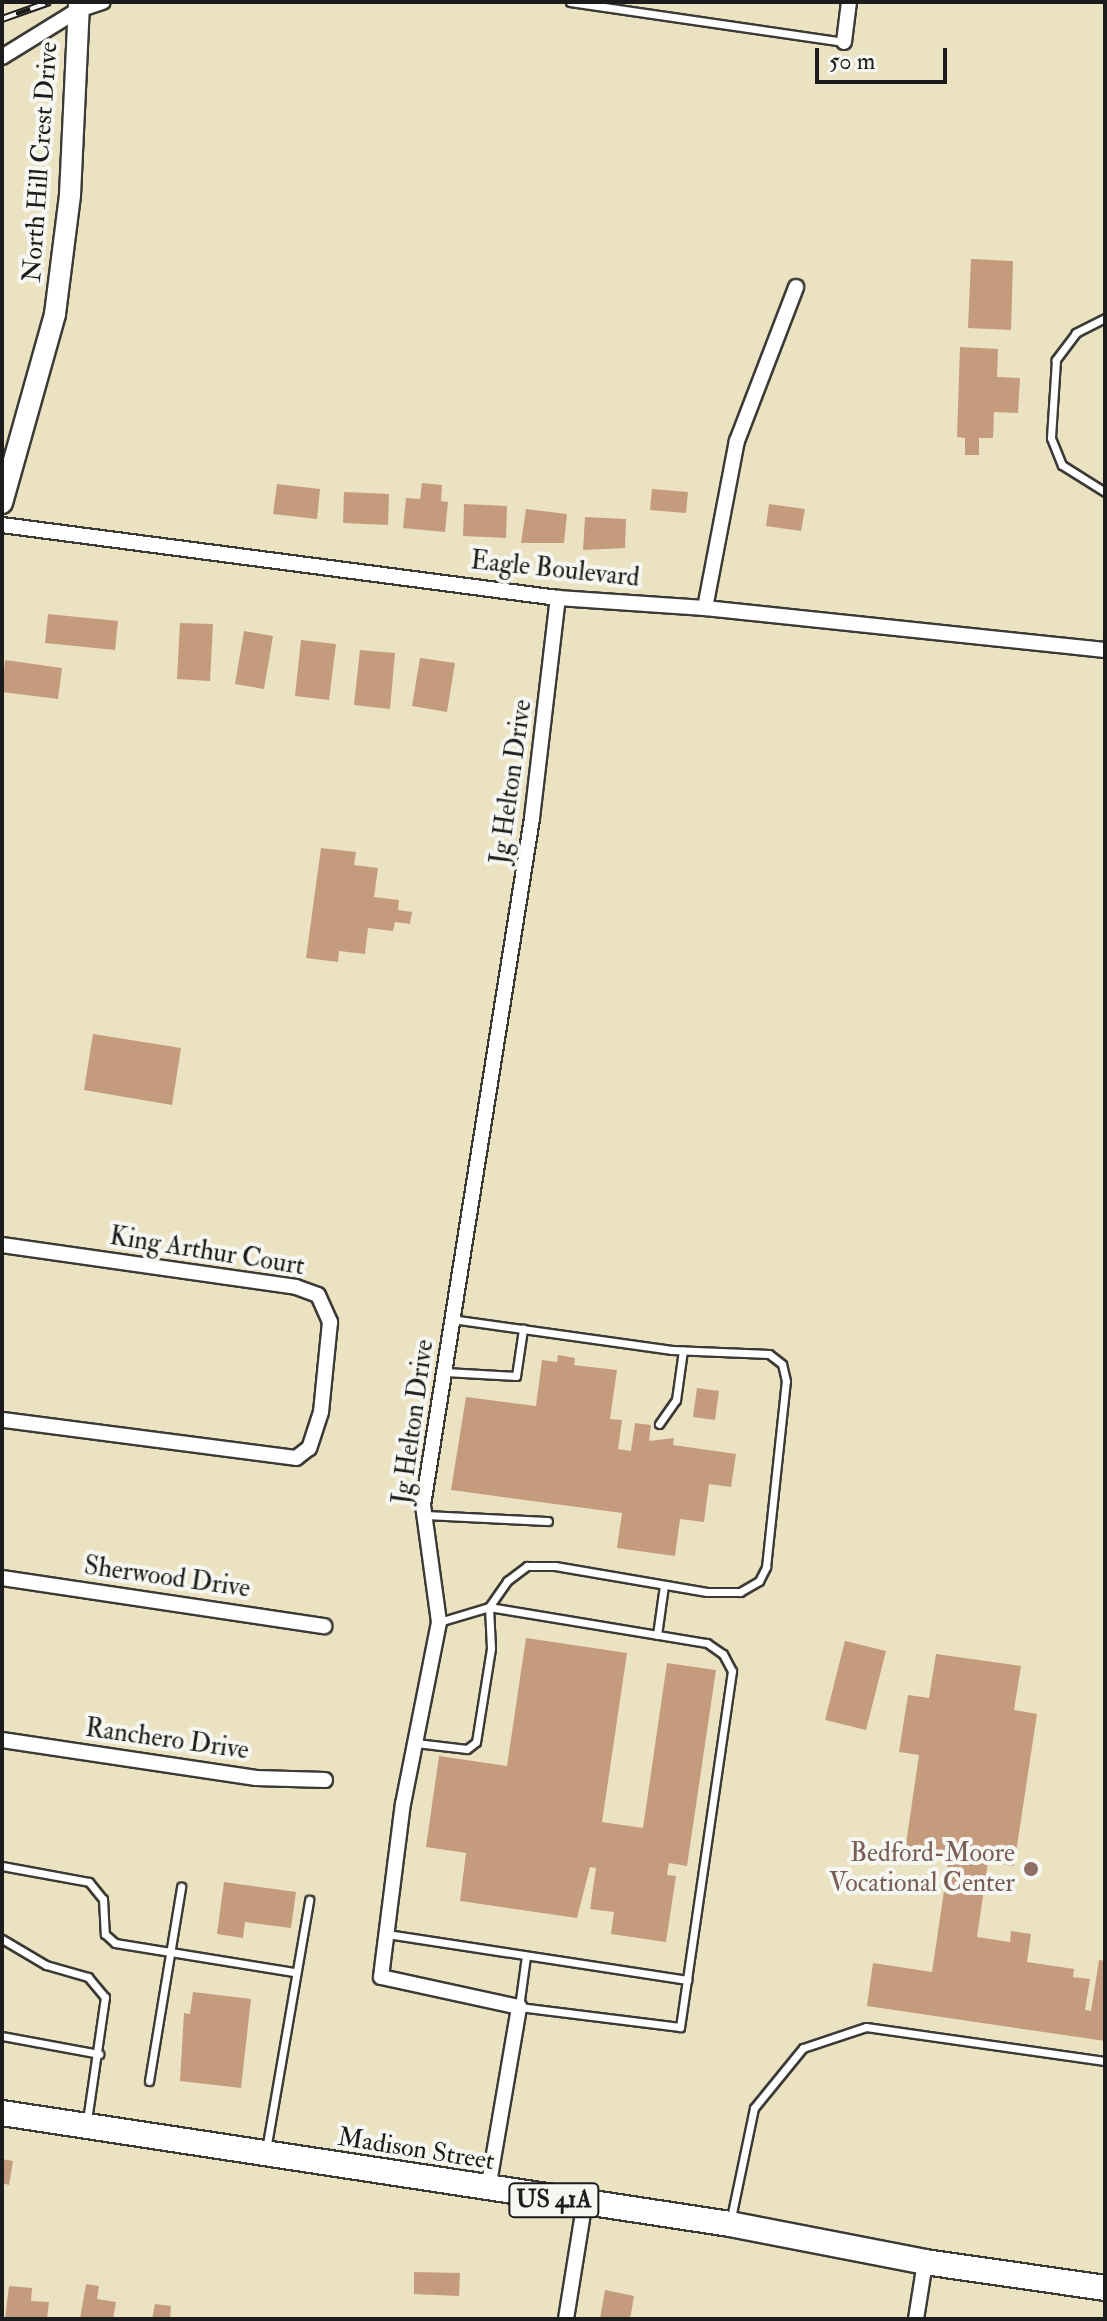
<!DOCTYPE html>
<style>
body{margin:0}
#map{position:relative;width:1107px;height:2321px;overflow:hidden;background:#ebe2c2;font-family:"IM FELL Double Pica",serif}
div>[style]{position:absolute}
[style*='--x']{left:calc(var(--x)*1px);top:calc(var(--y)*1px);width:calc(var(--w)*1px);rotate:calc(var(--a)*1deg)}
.building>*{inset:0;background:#c59b7e}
.roads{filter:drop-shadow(2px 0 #3b3a35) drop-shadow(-2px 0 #3b3a35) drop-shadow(0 2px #3b3a35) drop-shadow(0 -2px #3b3a35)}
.lane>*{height:7px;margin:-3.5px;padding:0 3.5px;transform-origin:3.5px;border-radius:3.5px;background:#fff}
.street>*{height:14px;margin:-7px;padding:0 7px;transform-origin:7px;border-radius:7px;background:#fff}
.secondary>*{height:20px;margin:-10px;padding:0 10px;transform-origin:10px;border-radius:10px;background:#fff}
.primary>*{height:24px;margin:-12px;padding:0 12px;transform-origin:12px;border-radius:12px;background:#fff}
.rail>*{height:8px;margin-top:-4px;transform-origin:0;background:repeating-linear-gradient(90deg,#f6f6f2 0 15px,#1c1c1c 0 30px);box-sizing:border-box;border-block:2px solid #1c1c1c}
.dots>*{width:22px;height:22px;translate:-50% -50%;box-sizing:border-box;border:4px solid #f6f6f2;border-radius:50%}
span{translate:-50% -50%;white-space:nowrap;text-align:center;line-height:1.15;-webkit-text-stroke:8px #f6f6f2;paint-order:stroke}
.shield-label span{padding:2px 6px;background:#f6f6f2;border:2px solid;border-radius:6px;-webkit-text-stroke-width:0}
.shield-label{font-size:24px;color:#1c1c1c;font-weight:700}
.street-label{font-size:26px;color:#1c1c1c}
.education-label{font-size:26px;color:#785e54}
.right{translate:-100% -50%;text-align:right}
.frame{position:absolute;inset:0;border:4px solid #1c1c1c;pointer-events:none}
.scale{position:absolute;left:815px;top:48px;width:132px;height:36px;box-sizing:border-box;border:4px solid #1c1c1c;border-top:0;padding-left:10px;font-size:24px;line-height:28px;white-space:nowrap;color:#1c1c1c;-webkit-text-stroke:6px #f6f6f2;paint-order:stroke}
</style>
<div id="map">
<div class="building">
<i style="clip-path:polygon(971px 259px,1013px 261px,1011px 330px,968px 328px)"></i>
<i style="clip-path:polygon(960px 347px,998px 349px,997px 377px,1020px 378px,1018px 413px,994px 412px,993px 438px,979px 438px,979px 455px,965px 455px,965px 438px,957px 437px)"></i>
<i style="clip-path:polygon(422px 483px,442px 485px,441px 501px,448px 502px,445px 532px,403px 528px,406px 498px,420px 499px)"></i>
<i style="clip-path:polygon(277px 484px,320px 489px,317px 519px,273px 514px)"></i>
<i style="clip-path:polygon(652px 489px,688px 492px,686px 513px,650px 510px)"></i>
<i style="clip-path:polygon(344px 492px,389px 494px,388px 525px,343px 523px)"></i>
<i style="clip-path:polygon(464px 504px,507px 506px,506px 538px,463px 536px)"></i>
<i style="clip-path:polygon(769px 504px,805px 509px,801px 531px,766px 526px)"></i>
<i style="clip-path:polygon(526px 509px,567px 514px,564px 543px,521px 543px)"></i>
<i style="clip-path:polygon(585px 517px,626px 519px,625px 548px,583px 550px)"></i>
<i style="clip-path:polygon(48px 614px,118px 621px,115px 650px,45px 643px)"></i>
<i style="clip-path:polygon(180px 623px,213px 624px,210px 681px,177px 679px)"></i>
<i style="clip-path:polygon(244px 631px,273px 636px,264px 689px,235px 684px)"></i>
<i style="clip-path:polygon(301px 640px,336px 644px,329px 700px,295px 696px)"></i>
<i style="clip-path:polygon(360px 650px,395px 653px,390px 709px,354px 705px)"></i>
<i style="clip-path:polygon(420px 658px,455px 663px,447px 712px,412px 706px)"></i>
<i style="clip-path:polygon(5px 660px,62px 668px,58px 699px,2px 692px)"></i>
<i style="clip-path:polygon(321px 848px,356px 852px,354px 865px,378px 868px,374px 897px,399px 900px,398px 910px,412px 912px,410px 924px,395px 922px,393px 931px,368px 928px,365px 954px,339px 951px,338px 962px,306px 958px)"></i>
<i style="clip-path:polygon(93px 1034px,181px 1048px,172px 1105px,84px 1090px)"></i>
<i style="clip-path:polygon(558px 1355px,575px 1358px,574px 1365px,617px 1370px,610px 1419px,622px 1420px,618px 1449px,631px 1451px,635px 1423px,651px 1425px,649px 1441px,674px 1438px,673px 1445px,736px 1454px,731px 1487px,709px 1484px,704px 1522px,680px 1519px,675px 1556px,617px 1548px,622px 1513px,451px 1490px,466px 1397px,536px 1406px,542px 1360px,557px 1362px)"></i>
<i style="clip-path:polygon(697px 1388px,719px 1391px,715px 1420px,693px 1417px)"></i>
<i style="clip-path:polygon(526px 1638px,627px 1653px,602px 1822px,643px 1828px,667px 1663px,716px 1670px,687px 1866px,669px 1863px,667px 1875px,676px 1876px,666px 1942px,611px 1934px,614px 1912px,590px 1909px,596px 1868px,590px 1867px,577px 1918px,460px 1901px,466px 1853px,426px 1847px,439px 1756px,507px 1766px)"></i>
<i style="clip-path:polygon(845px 1641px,886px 1651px,866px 1730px,825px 1720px)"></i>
<i style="clip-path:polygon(936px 1654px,1021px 1666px,1014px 1710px,1037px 1714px,1014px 1866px,988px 1862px,977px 1937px,1010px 1942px,1011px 1931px,1031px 1934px,1027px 1962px,1074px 1969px,1073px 1977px,1090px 1979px,1085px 2010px,1091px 2011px,1099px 1960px,1105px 1961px,1105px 2041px,867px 2006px,873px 1963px,932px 1972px,949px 1857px,905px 1851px,919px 1755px,899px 1752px,908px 1695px,929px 1698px)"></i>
<i style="clip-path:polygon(224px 1882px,296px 1892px,291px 1928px,245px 1922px,243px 1938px,217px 1934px)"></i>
<i style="clip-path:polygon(193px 1992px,251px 1999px,241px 2088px,180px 2081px,184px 2013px,190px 2014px)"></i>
<i style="clip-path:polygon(2px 2159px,13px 2161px,9px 2185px,2px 2183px)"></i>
<i style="clip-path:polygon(414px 2272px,460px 2273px,459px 2296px,414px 2294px)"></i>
<i style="clip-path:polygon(86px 2284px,99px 2286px,97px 2299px,116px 2302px,113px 2319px,80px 2319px)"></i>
<i style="clip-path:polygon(9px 2286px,32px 2288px,31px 2301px,49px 2302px,47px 2319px,5px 2319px)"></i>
<i style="clip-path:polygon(605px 2290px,634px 2296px,630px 2319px,600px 2319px)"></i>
<i style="clip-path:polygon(155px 2304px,171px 2306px,170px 2319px,152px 2319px)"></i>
</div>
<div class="roads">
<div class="lane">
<i style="--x:570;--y:2;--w:277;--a:8.3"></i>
<i style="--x:1105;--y:318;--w:33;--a:153"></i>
<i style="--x:1076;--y:333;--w:34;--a:127"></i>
<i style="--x:1056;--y:360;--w:78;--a:93.7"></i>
<i style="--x:1051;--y:438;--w:29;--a:68"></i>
<i style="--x:1062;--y:465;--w:51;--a:32.1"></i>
<i style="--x:445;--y:1372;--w:71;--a:3.2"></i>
<i style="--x:516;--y:1376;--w:48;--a:-81.5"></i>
<i style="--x:659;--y:1424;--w:29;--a:-55"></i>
<i style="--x:676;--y:1400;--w:50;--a:-82"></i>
<i style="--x:424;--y:1515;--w:124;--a:2.8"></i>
<i style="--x:439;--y:1622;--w:52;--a:-16.7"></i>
<i style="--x:489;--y:1607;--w:32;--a:-55"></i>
<i style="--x:507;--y:1581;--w:25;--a:-37"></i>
<i style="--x:527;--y:1566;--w:28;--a:0"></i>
<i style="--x:555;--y:1566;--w:154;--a:9.7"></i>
<i style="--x:707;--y:1592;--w:33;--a:0"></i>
<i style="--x:740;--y:1592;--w:22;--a:-30"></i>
<i style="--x:759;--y:1581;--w:16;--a:-63"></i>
<i style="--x:766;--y:1567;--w:187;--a:-83.9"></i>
<i style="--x:786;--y:1381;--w:17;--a:-103"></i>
<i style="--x:782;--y:1364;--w:16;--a:-142"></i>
<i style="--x:769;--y:1354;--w:97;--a:-177.6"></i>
<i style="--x:672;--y:1350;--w:222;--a:-172"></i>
<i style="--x:657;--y:1635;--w:50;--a:-82"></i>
<i style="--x:416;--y:1743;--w:51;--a:6.7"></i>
<i style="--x:467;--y:1749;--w:11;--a:-38"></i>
<i style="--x:476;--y:1742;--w:95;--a:-80.9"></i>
<i style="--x:491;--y:1648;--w:41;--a:-92.8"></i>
<i style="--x:489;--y:1607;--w:221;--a:9.4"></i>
<i style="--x:707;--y:1643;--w:19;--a:35"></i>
<i style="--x:723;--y:1654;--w:19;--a:62"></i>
<i style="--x:732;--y:1671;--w:360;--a:98.3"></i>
<i style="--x:680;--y:2027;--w:162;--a:-172.9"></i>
<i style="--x:519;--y:2007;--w:51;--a:-82.2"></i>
<i style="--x:2;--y:1866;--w:88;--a:10.4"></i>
<i style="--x:89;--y:1882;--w:22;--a:51"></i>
<i style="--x:103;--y:1899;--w:35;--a:87"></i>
<i style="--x:105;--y:1934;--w:13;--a:42"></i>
<i style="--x:115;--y:1943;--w:181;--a:9.2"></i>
<i style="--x:387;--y:1934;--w:304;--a:8.7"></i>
<i style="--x:2;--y:1939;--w:51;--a:30.6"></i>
<i style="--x:46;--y:1965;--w:44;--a:15.9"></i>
<i style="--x:88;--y:1977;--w:26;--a:50"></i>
<i style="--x:105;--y:1997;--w:124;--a:98.3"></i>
<i style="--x:2;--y:2036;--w:99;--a:10.5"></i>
<i style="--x:149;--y:2081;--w:197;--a:-80.6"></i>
<i style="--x:266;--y:2150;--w:254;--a:-80.2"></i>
<i style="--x:731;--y:2218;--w:112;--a:-78.2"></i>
<i style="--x:754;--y:2108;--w:77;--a:-50.8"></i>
<i style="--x:803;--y:2048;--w:66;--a:-18.4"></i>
<i style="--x:866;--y:2027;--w:241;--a:8.1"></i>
</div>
<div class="street">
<i style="--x:844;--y:42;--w:40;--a:-82.9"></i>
<i style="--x:2;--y:57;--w:89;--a:-31.7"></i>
<i style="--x:78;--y:10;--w:26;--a:-18"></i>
<i style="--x:2;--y:525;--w:561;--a:7.48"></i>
<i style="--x:558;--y:598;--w:147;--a:3.9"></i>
<i style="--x:705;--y:608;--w:402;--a:6"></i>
<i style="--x:705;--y:608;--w:170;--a:-79.2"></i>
<i style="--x:737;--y:441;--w:165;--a:-69"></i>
<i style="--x:2;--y:1245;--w:297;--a:8.1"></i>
<i style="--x:296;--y:1287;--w:23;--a:20"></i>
<i style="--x:318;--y:1295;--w:30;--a:66"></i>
<i style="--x:330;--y:1322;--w:90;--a:95.7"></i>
<i style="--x:321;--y:1412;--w:38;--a:108"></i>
<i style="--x:309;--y:1448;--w:16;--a:142"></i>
<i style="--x:296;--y:1458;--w:296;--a:-172.6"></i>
<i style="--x:2;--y:1578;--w:326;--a:8.5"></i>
<i style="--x:2;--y:1740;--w:257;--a:8.5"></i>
<i style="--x:256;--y:1778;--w:69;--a:1.7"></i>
<i style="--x:488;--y:2189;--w:185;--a:-80.3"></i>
<i style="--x:519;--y:2007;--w:141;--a:-167.7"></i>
<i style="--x:381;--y:1977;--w:174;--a:-82.8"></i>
<i style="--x:403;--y:1804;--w:186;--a:-78.8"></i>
<i style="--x:439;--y:1622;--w:118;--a:-97.8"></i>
<i style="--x:423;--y:1505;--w:696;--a:-80.98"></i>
<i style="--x:532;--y:818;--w:222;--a:-83.3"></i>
<i style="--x:566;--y:2319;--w:114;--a:-80.9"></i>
<i style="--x:916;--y:2319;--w:58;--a:-81"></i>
</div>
<div class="secondary">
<i style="--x:2;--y:503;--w:196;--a:-74.3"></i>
<i style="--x:55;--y:314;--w:120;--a:-82.8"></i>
<i style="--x:70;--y:195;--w:193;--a:-87.3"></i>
</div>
<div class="primary">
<i style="--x:2;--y:2113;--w:736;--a:8.67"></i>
<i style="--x:730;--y:2224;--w:199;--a:11"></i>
<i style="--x:925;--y:2262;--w:182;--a:8.2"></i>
</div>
</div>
<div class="rail">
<i style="--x:2;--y:19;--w:51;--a:-19.5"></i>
</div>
<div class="dots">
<i style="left:1031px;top:1869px;background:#8d6e63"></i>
</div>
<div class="shield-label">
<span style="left:554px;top:2200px">US 41A</span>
</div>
<div class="street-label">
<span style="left:41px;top:162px;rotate:-86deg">North Hill Crest Drive</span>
<span style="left:555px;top:570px;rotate:6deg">Eagle Boulevard</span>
<span style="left:512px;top:782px;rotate:-82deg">Jg Helton Drive</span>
<span style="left:207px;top:1252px;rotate:9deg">King Arthur Court</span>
<span style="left:414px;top:1422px;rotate:-82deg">Jg Helton Drive</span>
<span style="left:167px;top:1578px;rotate:8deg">Sherwood Drive</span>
<span style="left:167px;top:1740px;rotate:8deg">Ranchero Drive</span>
<span style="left:416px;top:2150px;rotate:9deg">Madison Street</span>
</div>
<div class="education-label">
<span class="right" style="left:1015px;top:1869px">Bedford-Moore<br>Vocational Center</span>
</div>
<div class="frame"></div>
<div class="scale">50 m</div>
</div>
